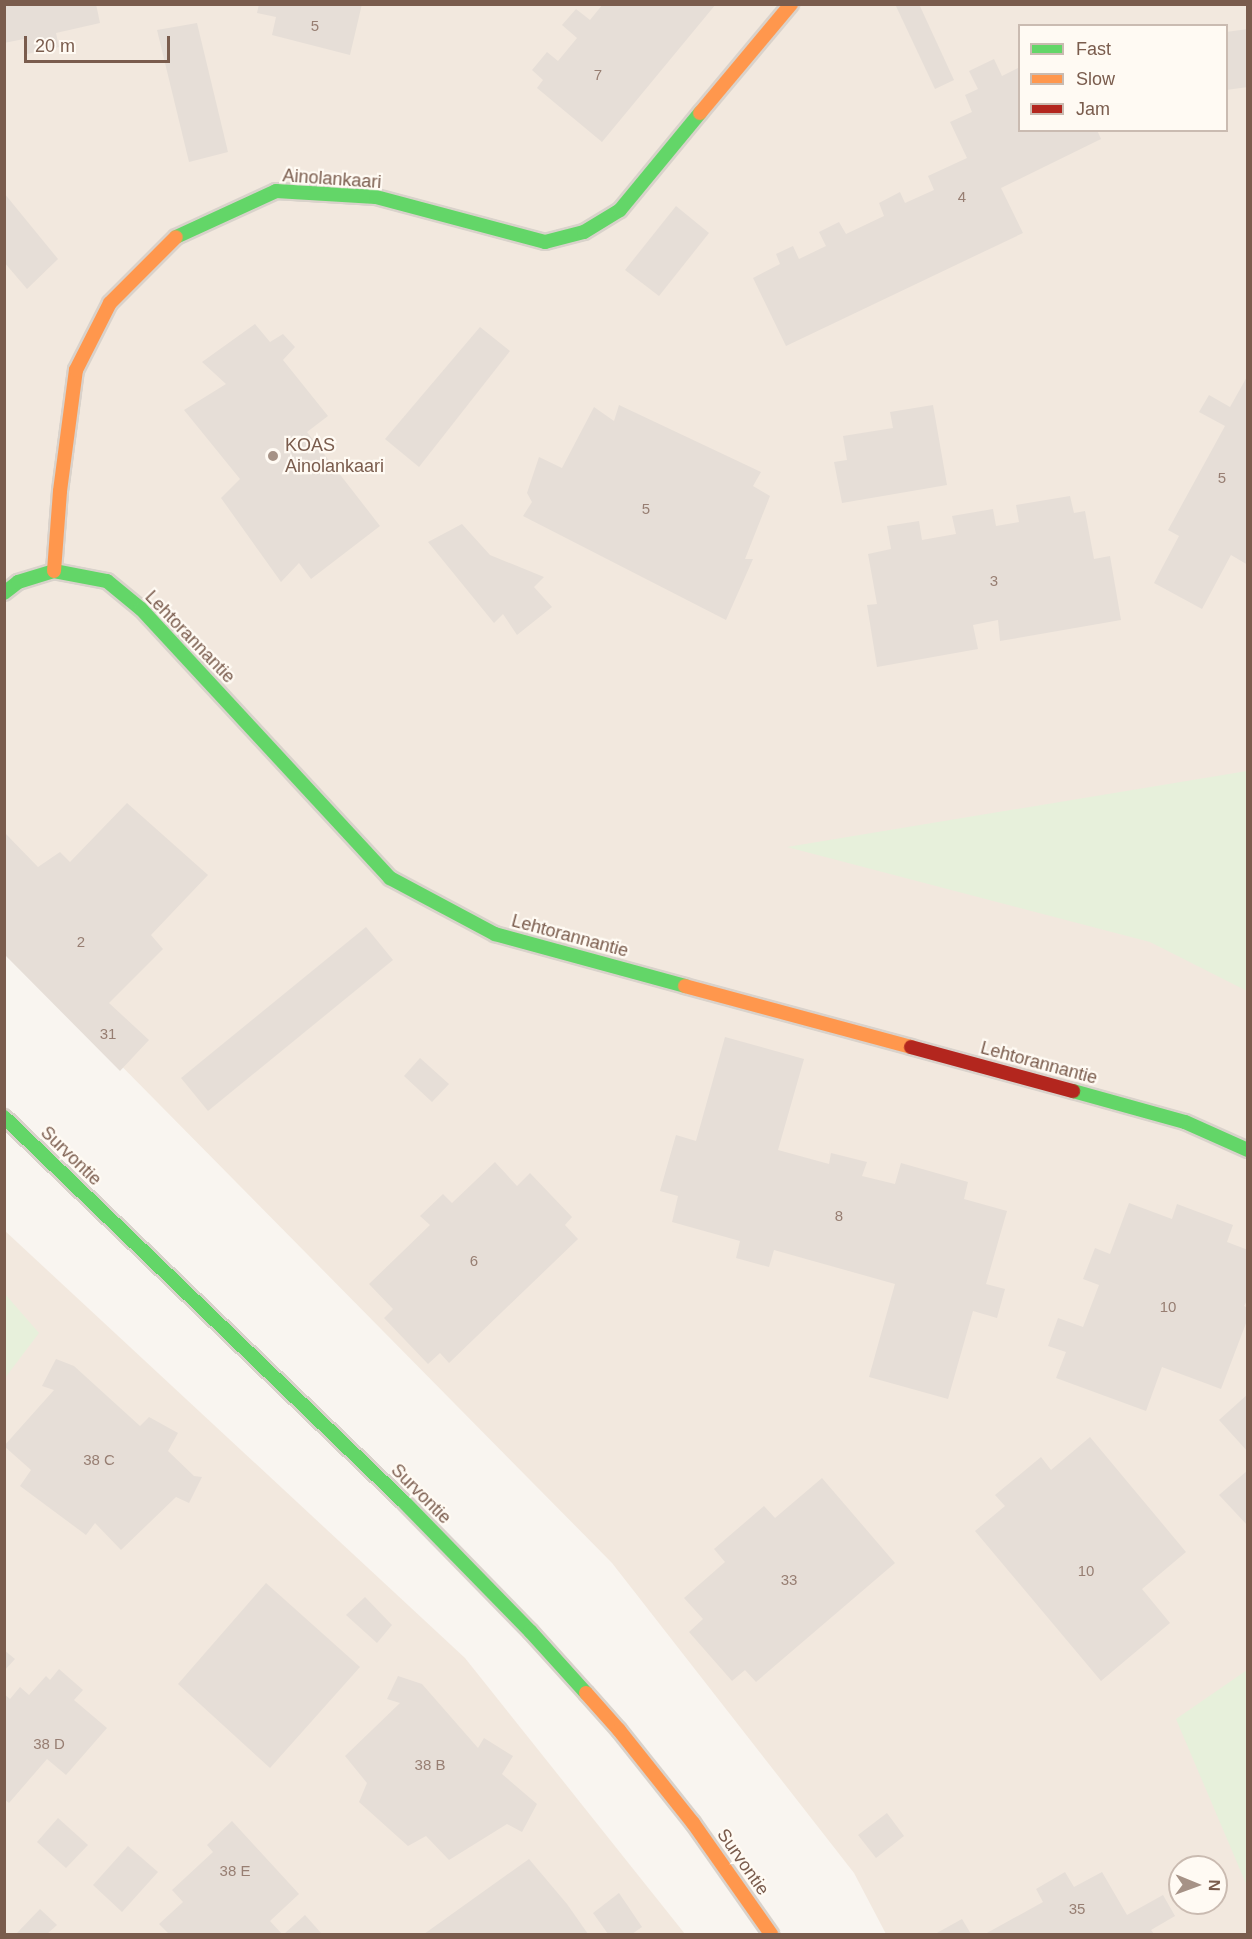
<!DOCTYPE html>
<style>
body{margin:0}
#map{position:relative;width:1252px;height:1939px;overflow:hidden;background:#f9f5f0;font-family:Arial,sans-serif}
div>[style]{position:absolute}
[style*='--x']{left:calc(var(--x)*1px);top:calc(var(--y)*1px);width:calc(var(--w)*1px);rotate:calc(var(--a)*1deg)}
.residential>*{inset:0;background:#f2e8de}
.green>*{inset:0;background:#e7f0db}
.building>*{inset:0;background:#e6ded7}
.roads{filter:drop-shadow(2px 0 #d9d2cb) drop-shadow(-2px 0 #d9d2cb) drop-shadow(0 2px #d9d2cb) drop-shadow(0 -2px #d9d2cb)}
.fast>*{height:14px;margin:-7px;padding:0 7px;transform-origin:7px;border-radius:7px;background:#63d668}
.slow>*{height:14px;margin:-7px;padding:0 7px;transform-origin:7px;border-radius:7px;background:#ff974d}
.jam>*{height:14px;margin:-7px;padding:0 7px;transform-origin:7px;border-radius:7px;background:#b3261e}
.dots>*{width:16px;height:16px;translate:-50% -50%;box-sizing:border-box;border:3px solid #fffaf3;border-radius:50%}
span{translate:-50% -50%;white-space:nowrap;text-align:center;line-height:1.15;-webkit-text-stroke:4.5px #fffaf3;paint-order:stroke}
.number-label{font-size:15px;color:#977e72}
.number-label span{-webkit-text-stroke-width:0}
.street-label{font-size:18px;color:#7a5c4d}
.poi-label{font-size:18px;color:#7a5c4d}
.left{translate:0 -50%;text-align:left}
.frame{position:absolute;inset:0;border:6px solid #7a5c4d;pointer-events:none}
.legend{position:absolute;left:1018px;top:24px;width:210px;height:108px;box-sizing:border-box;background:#fffaf3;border:2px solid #cabbb1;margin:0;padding:8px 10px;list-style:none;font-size:18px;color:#7a5c4d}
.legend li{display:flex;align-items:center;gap:12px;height:30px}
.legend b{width:30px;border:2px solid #cabbb1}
.north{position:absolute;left:1168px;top:1855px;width:60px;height:60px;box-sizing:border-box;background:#fffaf3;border:2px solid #cabbb1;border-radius:50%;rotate:91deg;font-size:16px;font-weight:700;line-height:24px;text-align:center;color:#7a5c4d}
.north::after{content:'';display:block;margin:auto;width:21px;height:27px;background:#a69286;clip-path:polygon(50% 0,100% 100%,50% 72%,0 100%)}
.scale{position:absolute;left:24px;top:36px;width:146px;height:27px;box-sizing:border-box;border:3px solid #7a5c4d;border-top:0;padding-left:8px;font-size:18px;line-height:21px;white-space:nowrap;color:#7a5c4d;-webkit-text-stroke:4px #fffaf3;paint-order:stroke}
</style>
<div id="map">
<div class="residential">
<i style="clip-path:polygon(evenodd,4px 5px,1247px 5px,1247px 1934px,886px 1934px,854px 1873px,612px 1563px,5px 948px,4px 5px,1020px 26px,1226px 26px,1226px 130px,1020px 130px,1020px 26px,4px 5px,1180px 1867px,1216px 1867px,1216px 1903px,1180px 1903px,1180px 1867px)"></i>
<i style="clip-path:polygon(4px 1230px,465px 1658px,685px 1934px,5px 1934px)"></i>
</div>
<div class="green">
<i style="clip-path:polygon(1247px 771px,1247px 991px,1150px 942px,787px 847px)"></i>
<i style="clip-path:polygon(5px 1294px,39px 1333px,5px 1378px,4px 1378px)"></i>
<i style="clip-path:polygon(1247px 1670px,1247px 1886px,1176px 1719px)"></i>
</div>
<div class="building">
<i style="clip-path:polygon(4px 4px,96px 4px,100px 23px,56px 33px,59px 47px,27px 54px,24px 39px,4px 43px)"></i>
<i style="clip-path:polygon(259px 4px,362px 4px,350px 55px,272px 35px,276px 17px,257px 13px)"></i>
<i style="clip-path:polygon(603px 4px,716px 4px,602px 142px,537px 88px,543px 80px,532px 70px,547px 52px,558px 61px,577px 38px,562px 25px,576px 9px,590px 20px)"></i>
<i style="clip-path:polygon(895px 4px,919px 4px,954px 80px,935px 89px)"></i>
<i style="clip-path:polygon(197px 23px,228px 152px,189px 162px,157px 30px)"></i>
<i style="clip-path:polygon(1248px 29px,1248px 87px,1226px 90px,1226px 32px)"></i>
<i style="clip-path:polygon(994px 59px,1002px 76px,1020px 67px,1020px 130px,1097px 130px,1101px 139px,1001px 188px,1023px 233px,786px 346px,753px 278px,780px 264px,776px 254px,793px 246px,799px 259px,826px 246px,819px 232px,839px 222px,846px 234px,884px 216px,879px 203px,900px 192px,905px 203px,934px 190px,928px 176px,967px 158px,950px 122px,972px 112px,965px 95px,978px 89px,969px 71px)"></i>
<i style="clip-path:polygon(4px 193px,58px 259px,27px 289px,4px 262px)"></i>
<i style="clip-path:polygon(676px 206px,709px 233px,659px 296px,625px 270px)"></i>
<i style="clip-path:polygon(255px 324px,270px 342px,283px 334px,295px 347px,283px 360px,328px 416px,307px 432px,380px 526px,311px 579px,299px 563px,281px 582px,221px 498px,240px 479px,184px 410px,226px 384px,202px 362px)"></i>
<i style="clip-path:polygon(480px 327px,510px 351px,419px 467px,385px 439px)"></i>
<i style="clip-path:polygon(1248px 375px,1248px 565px,1231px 555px,1202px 609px,1154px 583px,1179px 536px,1168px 530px,1225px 426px,1199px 412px,1209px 395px,1230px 407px)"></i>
<i style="clip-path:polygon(619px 405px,761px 472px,753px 486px,770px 496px,745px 559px,753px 559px,726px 620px,523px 516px,532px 502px,527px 493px,539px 457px,562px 468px,594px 407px,614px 421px)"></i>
<i style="clip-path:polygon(933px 405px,947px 485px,842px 503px,834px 462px,847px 460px,843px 436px,893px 428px,890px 412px)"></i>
<i style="clip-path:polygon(1070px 496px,1074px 513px,1085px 511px,1094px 559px,1110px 556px,1121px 620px,1000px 641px,998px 620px,973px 625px,978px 649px,877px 667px,867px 605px,877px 604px,868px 554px,891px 549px,887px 526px,919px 521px,922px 540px,956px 534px,952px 516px,993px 509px,996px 526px,1019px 522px,1016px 505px)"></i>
<i style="clip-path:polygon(462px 524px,490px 555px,544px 577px,534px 587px,552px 607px,517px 635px,503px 614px,494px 623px,428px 542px)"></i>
<i style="clip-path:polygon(127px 803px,208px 875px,151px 935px,163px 949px,109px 1003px,149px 1040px,120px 1071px,4px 954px,4px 832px,38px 867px,60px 852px,70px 862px)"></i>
<i style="clip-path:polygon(366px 927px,393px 960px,208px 1111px,181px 1078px)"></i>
<i style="clip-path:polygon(725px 1037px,804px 1059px,778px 1150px,829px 1164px,831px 1153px,867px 1162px,862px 1176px,895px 1184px,901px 1163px,968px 1182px,964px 1199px,1007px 1211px,986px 1284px,1005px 1289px,997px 1318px,973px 1311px,948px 1399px,869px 1377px,895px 1284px,774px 1250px,769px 1267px,736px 1258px,740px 1241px,672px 1222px,678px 1196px,660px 1191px,676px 1135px,696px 1141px)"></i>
<i style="clip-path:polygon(420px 1058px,449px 1084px,432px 1102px,404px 1076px)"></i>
<i style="clip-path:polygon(495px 1162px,517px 1186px,530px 1173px,572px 1217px,565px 1225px,578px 1239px,449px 1363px,440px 1353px,428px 1364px,384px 1318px,393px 1309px,369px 1284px,430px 1225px,420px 1216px,443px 1194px,452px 1203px)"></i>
<i style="clip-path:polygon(1129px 1203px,1172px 1219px,1177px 1204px,1233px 1225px,1227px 1242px,1248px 1250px,1248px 1299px,1244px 1306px,1248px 1308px,1248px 1318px,1221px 1389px,1162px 1367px,1146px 1411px,1056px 1378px,1066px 1352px,1048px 1346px,1058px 1318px,1083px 1327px,1099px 1285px,1083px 1279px,1095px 1248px,1110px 1254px)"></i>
<i style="clip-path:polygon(56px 1359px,74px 1366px,140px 1426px,149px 1417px,178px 1433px,168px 1451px,194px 1476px,202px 1477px,189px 1503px,176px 1497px,121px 1550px,95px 1523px,86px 1535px,20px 1486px,31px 1470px,4px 1446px,54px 1390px,42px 1386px)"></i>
<i style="clip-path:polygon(1248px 1394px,1248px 1452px,1219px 1420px)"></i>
<i style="clip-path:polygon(1090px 1437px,1186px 1552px,1142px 1589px,1170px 1623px,1101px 1681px,975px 1531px,1005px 1506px,995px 1495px,1041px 1457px,1051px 1470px)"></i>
<i style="clip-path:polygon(1248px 1470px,1248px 1526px,1219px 1495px)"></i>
<i style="clip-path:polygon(822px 1478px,895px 1563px,756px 1682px,745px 1670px,732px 1681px,689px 1632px,703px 1619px,684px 1598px,725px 1562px,714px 1549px,764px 1506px,775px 1518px)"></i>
<i style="clip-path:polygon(266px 1583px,360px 1667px,270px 1768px,178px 1684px)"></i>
<i style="clip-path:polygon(365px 1597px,392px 1625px,377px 1643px,346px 1615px)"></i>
<i style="clip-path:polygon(4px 1650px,15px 1659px,4px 1671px)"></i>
<i style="clip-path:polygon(59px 1669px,83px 1690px,74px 1700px,107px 1728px,66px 1775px,47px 1759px,9px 1803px,4px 1799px,4px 1694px,10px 1699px,20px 1687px,29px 1695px,46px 1676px,50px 1680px)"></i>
<i style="clip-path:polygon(398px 1676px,422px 1684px,478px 1748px,484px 1738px,513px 1756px,502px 1774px,537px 1804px,522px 1832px,507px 1824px,449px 1860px,426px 1836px,408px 1846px,359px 1802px,367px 1783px,345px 1756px,400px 1703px,387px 1699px)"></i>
<i style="clip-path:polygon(887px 1813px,904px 1836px,876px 1858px,858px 1835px)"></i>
<i style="clip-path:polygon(58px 1818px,88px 1845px,66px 1868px,37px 1842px)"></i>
<i style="clip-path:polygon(232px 1821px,299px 1894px,270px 1921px,282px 1934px,169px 1934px,159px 1924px,183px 1902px,172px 1890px,213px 1852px,207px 1845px)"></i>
<i style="clip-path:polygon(128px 1846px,158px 1872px,122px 1912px,93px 1885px)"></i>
<i style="clip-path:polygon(529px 1859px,567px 1904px,588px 1934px,424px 1934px)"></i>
<i style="clip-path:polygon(1065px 1872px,1074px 1887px,1102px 1872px,1127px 1915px,1163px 1895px,1175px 1916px,1151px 1930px,1154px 1934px,985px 1934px,1043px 1902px,1036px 1889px)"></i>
<i style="clip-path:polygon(619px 1893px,642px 1927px,632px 1934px,608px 1934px,593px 1913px)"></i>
<i style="clip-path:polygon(40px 1909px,57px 1925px,47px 1934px,16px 1934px)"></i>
<i style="clip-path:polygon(305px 1915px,321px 1933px,284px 1934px)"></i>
<i style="clip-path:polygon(962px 1919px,971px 1934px,935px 1934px)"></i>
</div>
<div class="roads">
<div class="fast">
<i style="--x:176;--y:237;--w:110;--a:-24.7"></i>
<i style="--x:276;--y:191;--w:100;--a:3.4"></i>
<i style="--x:376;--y:197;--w:175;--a:14.9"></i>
<i style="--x:545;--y:242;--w:40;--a:-14.4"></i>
<i style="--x:584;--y:232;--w:42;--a:-31.4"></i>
<i style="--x:620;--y:210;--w:126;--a:-50.5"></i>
<i style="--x:4;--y:593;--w:18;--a:-38"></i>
<i style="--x:18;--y:582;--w:38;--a:-17"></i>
<i style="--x:54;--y:571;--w:54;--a:10.7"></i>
<i style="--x:107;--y:581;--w:44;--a:39.5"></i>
<i style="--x:141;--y:609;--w:367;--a:47.2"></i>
<i style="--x:390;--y:878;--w:119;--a:28.1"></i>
<i style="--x:495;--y:934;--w:197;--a:15.3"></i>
<i style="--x:1073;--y:1091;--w:116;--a:15.5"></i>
<i style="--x:1185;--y:1122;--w:69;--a:24"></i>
<i style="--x:4;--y:1117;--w:557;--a:43.91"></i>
<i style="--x:405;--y:1503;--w:179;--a:45.7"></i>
<i style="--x:530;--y:1631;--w:84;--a:47.9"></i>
</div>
<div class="slow">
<i style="--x:700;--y:113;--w:142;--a:-50.1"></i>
<i style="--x:54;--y:571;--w:80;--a:-85.7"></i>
<i style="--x:60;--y:491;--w:122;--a:-82.5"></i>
<i style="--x:76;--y:370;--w:75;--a:-63.1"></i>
<i style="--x:110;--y:303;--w:93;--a:-45"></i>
<i style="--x:685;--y:986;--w:234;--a:15.1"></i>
<i style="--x:586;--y:1693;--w:50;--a:48.3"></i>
<i style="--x:619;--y:1730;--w:119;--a:51.5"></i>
<i style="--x:693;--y:1823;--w:136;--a:54.9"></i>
</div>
<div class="jam">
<i style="--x:911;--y:1047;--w:168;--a:15.2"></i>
</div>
</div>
<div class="dots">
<i style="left:273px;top:456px;background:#a69286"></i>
</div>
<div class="number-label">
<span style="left:315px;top:26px">5</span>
<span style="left:598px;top:75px">7</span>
<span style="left:962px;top:197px">4</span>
<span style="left:1222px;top:478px">5</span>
<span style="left:646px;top:509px">5</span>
<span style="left:994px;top:581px">3</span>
<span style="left:81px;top:942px">2</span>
<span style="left:108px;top:1034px">31</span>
<span style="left:839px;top:1216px">8</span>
<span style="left:474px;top:1261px">6</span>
<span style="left:1168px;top:1307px">10</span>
<span style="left:99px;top:1460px">38 C</span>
<span style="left:1086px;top:1571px">10</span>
<span style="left:789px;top:1580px">33</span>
<span style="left:49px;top:1744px">38 D</span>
<span style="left:430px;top:1765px">38 B</span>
<span style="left:235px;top:1871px">38 E</span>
<span style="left:1077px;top:1909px">35</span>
</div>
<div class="street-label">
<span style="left:332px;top:179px;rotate:4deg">Ainolankaari</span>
<span style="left:190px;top:637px;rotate:46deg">Lehtorannantie</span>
<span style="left:570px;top:936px;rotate:15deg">Lehtorannantie</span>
<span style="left:1039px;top:1063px;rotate:15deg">Lehtorannantie</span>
<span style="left:71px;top:1156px;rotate:44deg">Survontie</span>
<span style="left:421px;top:1494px;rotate:45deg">Survontie</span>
<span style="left:743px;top:1862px;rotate:55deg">Survontie</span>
</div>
<div class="poi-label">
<span class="left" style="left:285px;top:456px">KOAS<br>Ainolankaari</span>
</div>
<div class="frame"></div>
<ul class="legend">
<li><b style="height:8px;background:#63d668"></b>Fast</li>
<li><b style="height:8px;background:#ff974d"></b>Slow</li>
<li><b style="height:8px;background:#b3261e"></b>Jam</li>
</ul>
<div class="north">N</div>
<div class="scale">20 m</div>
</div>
